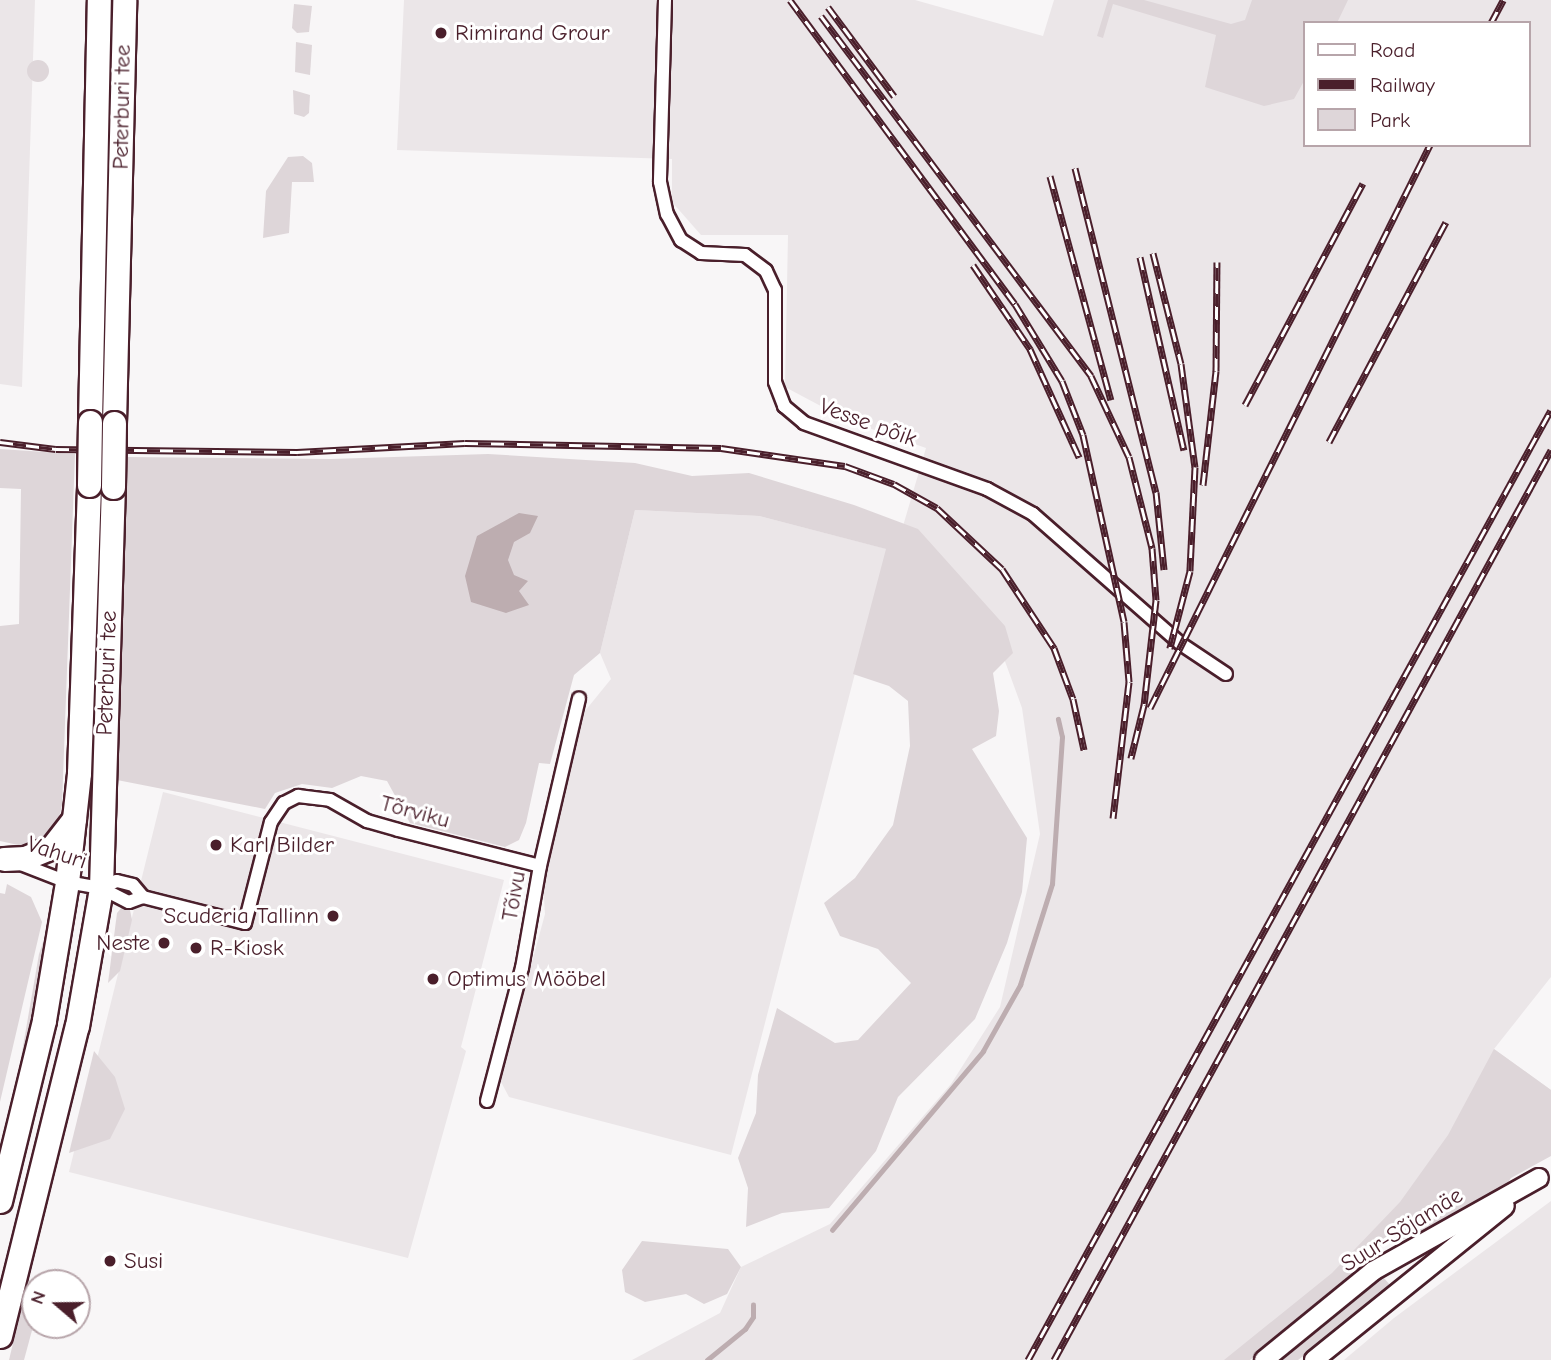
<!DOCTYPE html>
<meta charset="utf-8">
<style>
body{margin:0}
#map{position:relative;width:1551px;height:1360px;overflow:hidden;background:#f8f6f7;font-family:"Comic Neue",sans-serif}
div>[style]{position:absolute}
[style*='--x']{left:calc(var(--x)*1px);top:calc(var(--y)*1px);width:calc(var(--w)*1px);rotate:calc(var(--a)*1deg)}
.built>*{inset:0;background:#ebe6e8}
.green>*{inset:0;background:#ded6d9}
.round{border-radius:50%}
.water>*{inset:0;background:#bdadb0}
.stream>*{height:4.5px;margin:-2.25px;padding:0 2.25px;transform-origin:2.25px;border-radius:2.25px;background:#bdadb0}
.roads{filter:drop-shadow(2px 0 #4a1f2b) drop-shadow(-2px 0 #4a1f2b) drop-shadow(0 2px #4a1f2b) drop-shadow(0 -2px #4a1f2b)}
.street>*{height:12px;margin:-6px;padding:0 6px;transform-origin:6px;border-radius:6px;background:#fff}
.secondary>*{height:18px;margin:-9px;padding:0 9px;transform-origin:9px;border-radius:9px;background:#fff}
.highway>*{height:23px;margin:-11.5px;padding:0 11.5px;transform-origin:11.5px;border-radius:11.5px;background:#fff}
.rail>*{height:7px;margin-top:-3.5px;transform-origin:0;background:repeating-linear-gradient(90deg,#fff 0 13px,#4a1f2b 0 26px);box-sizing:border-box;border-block:2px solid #4a1f2b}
.bridges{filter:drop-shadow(2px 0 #4a1f2b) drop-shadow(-2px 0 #4a1f2b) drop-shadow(0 2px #4a1f2b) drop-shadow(0 -2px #4a1f2b)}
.highway-bridge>*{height:23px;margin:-11.5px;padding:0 11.5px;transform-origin:11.5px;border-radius:11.5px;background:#fff}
.dots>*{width:19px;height:19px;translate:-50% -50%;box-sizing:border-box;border:4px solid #fff;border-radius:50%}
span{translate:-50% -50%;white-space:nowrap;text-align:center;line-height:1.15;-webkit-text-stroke:6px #fff;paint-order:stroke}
.poi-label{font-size:23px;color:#4a1f2b}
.left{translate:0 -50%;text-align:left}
.right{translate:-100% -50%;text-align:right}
.street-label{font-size:23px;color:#4a1f2b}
.legend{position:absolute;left:1303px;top:21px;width:228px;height:126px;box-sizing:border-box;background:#fff;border:2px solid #b7a5aa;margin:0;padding:9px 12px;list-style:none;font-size:21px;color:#4a1f2b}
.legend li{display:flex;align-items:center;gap:14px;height:35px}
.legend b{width:35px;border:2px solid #b7a5aa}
.north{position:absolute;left:21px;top:1269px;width:70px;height:70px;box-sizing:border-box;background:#fff;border:2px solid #b7a5aa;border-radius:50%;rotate:290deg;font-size:19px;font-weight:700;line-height:28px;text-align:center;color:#4a1f2b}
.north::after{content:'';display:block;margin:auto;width:24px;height:32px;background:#4a1f2b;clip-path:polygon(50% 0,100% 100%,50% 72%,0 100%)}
</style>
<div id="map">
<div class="built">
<i style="clip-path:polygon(0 0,35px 0,22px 387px,0 384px)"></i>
<i style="clip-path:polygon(evenodd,404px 0,915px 0,1043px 36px,1054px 0,1551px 0,1551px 977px,1494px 1049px,1551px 1090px,1235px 1360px,632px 1360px,720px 1313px,741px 1267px,830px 1224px,951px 1084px,1000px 1007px,1040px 834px,1022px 708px,999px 645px,903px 526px,926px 448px,849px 421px,785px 387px,788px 235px,701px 235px,672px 202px,672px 159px,397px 150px,404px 0,1304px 23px,1528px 23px,1528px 145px,1304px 145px,1304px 23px)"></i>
<i style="clip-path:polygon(635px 510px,759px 516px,887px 549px,731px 1155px,509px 1097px,500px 1080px,545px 914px,543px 883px,585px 711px,611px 679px,600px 653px)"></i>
<i style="clip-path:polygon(163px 792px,504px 880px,461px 1047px,466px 1051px,408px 1258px,69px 1172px)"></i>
<i style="clip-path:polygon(1551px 1201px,1551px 1360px,1344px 1360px,1394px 1318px)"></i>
</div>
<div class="green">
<i style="clip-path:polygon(108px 0,114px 0,104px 423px,99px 422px)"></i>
<i style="clip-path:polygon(1108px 0,1144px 0,1231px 24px,1245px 20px,1252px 0,1348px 0,1337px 23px,1304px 23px,1304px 81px,1294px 99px,1264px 106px,1205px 87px,1216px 35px,1113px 4px,1103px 38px,1097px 36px)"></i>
<i style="clip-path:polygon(294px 4px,312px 6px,309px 32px,297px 33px,292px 28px)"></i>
<i style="clip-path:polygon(296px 42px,312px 45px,310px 75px,295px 72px)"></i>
<i class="round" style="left:27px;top:60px;width:22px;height:22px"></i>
<i style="clip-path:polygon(293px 90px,310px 95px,309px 113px,304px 117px,294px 114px)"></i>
<i style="clip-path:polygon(303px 156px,312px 163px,314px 182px,292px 182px,289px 233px,263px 238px,266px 191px,288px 157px)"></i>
<i style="clip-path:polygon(0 449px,75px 454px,62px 805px,57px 826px,48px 838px,23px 846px,0 841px,0 626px,19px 624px,21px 489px,0 488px)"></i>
<i style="clip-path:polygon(488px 454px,635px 463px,692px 476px,749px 473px,854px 505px,918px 529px,1005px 626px,1013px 653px,993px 673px,999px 711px,996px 736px,972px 749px,1027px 838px,1022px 892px,1007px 943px,975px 1019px,898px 1097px,876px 1151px,829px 1208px,782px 1213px,746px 1227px,748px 1188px,738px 1158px,756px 1113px,758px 1075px,777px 1008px,835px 1043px,858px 1040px,911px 983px,878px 949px,840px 936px,824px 903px,855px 878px,893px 825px,910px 746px,908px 701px,889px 686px,853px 674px,886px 549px,759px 516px,635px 510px,600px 653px,574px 675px,550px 764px,539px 763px,526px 823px,519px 840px,505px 847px,410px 823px,387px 781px,361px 776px,332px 788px,302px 784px,275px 793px,265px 809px,117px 780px,128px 457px,331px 459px)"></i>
<i style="clip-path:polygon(98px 486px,102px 486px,95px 786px,88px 858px)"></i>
<i style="clip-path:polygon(7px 884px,31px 897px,42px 922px,0 1102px,0 893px,5px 894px)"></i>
<i style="clip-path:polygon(123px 906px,130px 910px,132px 920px,120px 971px,108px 983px,117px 913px)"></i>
<i style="clip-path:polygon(48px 928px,41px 982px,17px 1081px,39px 954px)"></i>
<i style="clip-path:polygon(1494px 1049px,1551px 1090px,1551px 1156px,1511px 1178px,1499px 1195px,1430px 1231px,1368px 1250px,1346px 1280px,1250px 1360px,1224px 1360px,1332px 1273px,1400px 1202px,1448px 1135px)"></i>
<i style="clip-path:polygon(94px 1051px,115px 1077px,125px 1109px,110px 1139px,69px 1153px)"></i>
<i style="clip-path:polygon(642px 1241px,728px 1249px,741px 1267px,727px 1294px,704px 1304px,686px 1294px,645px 1302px,625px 1292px,622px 1270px)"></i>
<i style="clip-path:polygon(1383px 1277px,1391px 1286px,1382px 1296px,1298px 1360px,1277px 1360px)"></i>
<i style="clip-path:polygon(27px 1285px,35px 1287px,34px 1323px,24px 1360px,9px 1360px)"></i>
</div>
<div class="water">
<i style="clip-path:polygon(519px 513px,538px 516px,530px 533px,514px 542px,508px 560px,514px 575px,528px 581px,519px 591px,529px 605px,506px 613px,471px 602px,465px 576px,477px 536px)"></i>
</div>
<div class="stream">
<i style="--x:832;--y:1230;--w:234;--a:-49.8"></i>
<i style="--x:983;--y:1051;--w:76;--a:-60.7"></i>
<i style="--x:1020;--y:985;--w:106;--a:-72.4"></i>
<i style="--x:1052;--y:884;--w:147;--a:-86.1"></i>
<i style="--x:1062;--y:737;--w:18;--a:-103"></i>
<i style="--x:707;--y:1360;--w:49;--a:-39.2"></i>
<i style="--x:745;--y:1329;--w:14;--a:-56"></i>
<i style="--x:753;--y:1317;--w:12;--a:-90"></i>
</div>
<div class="roads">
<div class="street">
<i style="--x:665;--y:0;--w:182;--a:91.6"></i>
<i style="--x:660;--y:182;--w:33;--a:78"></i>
<i style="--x:667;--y:214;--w:30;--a:62"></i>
<i style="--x:681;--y:240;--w:24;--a:33"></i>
<i style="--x:701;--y:253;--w:44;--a:2.6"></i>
<i style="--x:745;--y:255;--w:26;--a:37"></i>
<i style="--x:766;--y:271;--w:21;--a:65"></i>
<i style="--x:775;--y:290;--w:92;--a:90"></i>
<i style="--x:775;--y:382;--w:26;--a:69"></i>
<i style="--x:784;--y:406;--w:26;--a:40"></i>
<i style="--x:804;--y:423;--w:195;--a:19.8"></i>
<i style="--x:987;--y:489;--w:52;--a:28.5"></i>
<i style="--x:1033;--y:514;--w:197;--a:41.3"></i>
<i style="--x:1181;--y:644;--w:54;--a:33.7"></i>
<i style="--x:18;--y:863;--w:53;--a:21.2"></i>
<i style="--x:67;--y:882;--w:35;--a:10"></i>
<i style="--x:101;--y:888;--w:31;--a:27"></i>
<i style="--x:129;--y:902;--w:15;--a:-20"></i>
<i style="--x:143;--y:897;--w:105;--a:14.3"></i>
<i style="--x:245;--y:923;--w:104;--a:-75.6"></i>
<i style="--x:271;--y:822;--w:23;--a:-56"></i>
<i style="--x:284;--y:803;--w:16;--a:-27"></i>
<i style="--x:298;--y:796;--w:32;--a:7"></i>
<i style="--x:330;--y:800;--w:43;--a:29.6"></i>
<i style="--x:367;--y:821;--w:32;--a:16"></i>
<i style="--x:398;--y:830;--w:146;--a:14.2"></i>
<i style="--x:101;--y:888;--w:17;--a:-24"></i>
<i style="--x:117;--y:881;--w:16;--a:14"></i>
<i style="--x:133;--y:885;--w:16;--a:50"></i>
<i style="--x:487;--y:1101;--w:138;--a:-75.3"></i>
<i style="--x:522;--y:968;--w:104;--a:-80"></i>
<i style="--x:540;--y:866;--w:172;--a:-76.9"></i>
</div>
<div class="secondary">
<i style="--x:1264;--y:1360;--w:141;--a:-39.2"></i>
<i style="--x:1373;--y:1271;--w:190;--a:-29.3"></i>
<i style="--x:1314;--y:1360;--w:245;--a:-38.9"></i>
</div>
<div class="highway">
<i style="--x:90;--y:422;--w:422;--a:-88.8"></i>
<i style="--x:114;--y:423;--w:423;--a:-88.6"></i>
<i style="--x:4;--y:859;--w:21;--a:-3"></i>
<i style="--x:25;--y:858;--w:29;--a:-22"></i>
<i style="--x:52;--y:847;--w:36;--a:-52"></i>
<i style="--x:0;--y:1201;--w:186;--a:-76.3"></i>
<i style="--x:44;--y:1020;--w:140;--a:-80.5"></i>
<i style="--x:67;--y:882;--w:110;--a:-83.7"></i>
<i style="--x:79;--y:773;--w:288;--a:-88"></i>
<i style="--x:0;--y:1336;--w:319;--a:-76.1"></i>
<i style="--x:77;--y:1026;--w:140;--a:-80.1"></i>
<i style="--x:101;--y:888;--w:401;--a:-88.3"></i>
</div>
</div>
<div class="rail">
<i style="--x:790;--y:0;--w:378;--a:53.5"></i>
<i style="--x:1015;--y:304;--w:90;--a:58.6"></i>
<i style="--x:1062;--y:381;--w:58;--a:68.7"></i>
<i style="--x:1083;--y:435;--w:191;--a:77.6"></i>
<i style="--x:1124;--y:622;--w:60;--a:85.2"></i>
<i style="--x:1129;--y:682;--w:137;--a:96.7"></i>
<i style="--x:828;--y:7;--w:111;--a:53.4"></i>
<i style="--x:821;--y:16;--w:450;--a:53.1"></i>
<i style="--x:1091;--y:376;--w:89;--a:64.9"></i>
<i style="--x:1129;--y:457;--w:94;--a:75.8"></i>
<i style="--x:1152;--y:548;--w:52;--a:85.6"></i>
<i style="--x:1156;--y:600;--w:106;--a:96.5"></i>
<i style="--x:1144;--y:705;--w:55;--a:103.8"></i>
<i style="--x:1491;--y:23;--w:26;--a:-62"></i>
<i style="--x:1075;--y:168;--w:334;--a:76"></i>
<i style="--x:1156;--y:492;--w:78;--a:84.1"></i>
<i style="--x:1050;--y:176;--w:232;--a:74.8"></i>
<i style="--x:1153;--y:253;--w:114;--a:75.8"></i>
<i style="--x:1181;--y:364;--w:104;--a:82.3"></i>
<i style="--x:1195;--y:467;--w:104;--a:92.8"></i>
<i style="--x:1190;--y:571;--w:80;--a:104.6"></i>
<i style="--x:1140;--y:257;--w:198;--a:77.2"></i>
<i style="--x:973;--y:265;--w:102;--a:55.8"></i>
<i style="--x:1030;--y:349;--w:119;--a:65.6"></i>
<i style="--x:1245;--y:405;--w:251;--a:-62"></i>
<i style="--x:0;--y:442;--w:56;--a:7.1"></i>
<i style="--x:56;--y:449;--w:241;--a:0.7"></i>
<i style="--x:297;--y:452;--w:168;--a:-3.1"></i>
<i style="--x:465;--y:443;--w:256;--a:1.1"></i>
<i style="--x:721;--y:448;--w:125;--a:8.3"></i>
<i style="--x:845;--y:466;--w:52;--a:20.2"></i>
<i style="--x:894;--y:484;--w:49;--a:29.2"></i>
<i style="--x:937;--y:508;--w:89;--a:43.2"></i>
<i style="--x:1002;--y:569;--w:95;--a:56.6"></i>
<i style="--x:1054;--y:648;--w:54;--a:69.6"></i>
<i style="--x:1073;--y:699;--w:52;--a:77.8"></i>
<i style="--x:1329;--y:442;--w:249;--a:-62"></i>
<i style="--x:1203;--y:485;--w:115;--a:-83.5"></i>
<i style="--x:1216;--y:371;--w:109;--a:-89.5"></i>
<i style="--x:1150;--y:708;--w:629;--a:-63.56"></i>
<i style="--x:1028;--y:1360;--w:1084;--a:-61.17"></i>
<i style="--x:1054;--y:1360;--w:1037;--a:-61.36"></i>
</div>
<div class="bridges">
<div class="highway-bridge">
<i style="--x:89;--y:485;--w:63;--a:-89.1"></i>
<i style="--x:113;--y:487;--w:64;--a:-89.1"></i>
</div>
</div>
<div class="dots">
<i style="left:441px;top:33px;background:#4a1f2b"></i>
<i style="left:216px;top:845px;background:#4a1f2b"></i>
<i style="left:333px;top:916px;background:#4a1f2b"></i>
<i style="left:164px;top:943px;background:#4a1f2b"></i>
<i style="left:196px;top:948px;background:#4a1f2b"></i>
<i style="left:433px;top:979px;background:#4a1f2b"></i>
<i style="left:110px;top:1261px;background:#4a1f2b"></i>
</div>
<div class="poi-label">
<span class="left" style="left:455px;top:33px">Rimirand Grour</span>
<span class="left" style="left:230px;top:845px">Karl Bilder</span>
<span class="right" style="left:319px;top:916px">Scuderia Tallinn</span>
<span class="right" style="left:150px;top:943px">Neste</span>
<span class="left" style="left:210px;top:948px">R-Kiosk</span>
<span class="left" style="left:447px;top:979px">Optimus Mööbel</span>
<span class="left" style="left:124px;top:1261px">Susi</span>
</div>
<div class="street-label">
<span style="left:122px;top:107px;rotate:-89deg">Peterburi tee</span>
<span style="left:868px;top:423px;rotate:20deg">Vesse põik</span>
<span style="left:107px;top:673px;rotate:-88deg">Peterburi tee</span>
<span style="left:415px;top:812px;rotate:15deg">Tõrviku</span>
<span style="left:57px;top:853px;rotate:18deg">Vahuri</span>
<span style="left:514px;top:896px;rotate:-80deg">Tõivu</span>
<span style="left:1402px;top:1230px;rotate:-32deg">Suur-Sõjamäe</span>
</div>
<ul class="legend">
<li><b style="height:9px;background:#fff"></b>Road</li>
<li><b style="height:9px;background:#4a1f2b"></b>Railway</li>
<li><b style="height:19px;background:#ded6d9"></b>Park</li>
</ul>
<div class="north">N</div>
</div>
